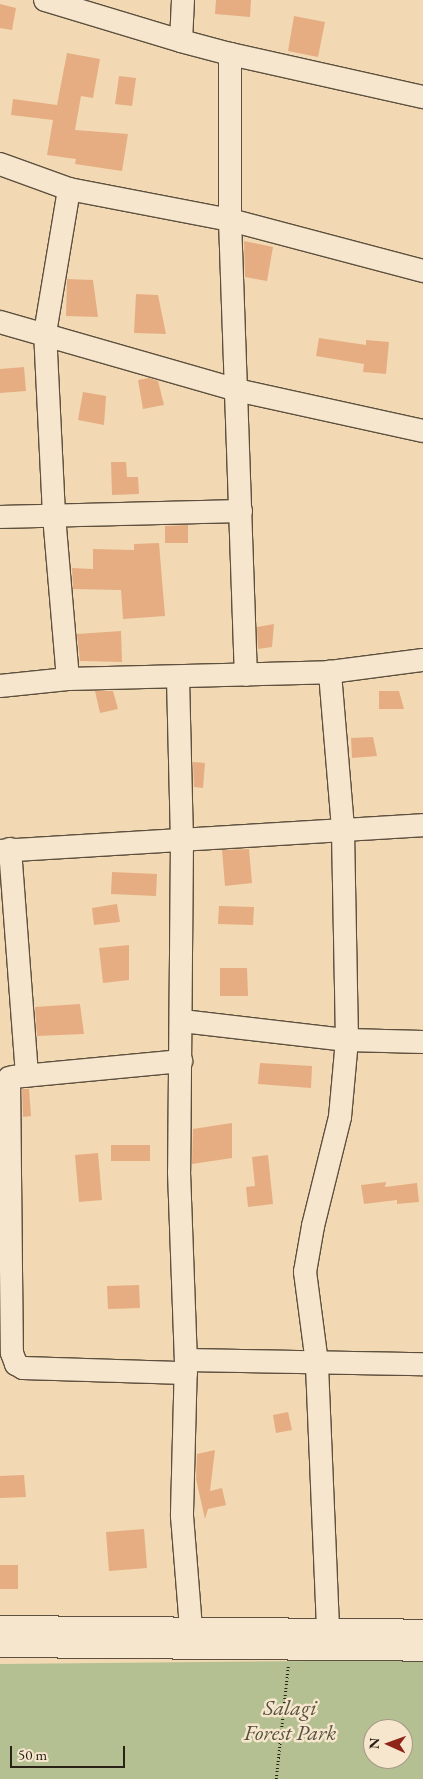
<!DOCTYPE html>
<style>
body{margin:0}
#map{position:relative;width:423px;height:1779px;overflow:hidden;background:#f2d9b3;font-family:"EB Garamond",serif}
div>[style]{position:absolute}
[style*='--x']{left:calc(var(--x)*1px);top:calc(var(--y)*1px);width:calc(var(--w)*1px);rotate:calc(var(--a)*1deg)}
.green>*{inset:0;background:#b4c091}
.building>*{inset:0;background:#e6ad82}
.path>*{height:2.5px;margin-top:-1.25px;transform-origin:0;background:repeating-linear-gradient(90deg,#2b2217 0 1px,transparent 0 3.5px)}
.roads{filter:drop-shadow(1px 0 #5d503e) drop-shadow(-1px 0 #5d503e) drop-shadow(0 1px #5d503e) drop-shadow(0 -1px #5d503e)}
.minor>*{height:22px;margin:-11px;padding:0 11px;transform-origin:11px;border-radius:11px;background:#f7e6ce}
span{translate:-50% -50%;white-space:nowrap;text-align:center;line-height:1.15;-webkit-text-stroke:5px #f7e6ce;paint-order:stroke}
.park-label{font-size:22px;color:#54513c;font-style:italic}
.north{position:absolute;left:363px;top:1719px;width:50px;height:50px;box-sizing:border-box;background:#f7e6ce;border:1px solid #a59885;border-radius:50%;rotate:272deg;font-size:14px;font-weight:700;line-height:20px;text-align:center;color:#2b2217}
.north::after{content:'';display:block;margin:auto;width:18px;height:22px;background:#8f2418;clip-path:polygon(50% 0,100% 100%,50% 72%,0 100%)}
.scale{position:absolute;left:10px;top:1746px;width:115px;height:22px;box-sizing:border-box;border:2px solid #2b2217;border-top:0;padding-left:6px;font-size:15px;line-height:18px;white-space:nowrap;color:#2b2217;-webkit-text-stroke:4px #f7e6ce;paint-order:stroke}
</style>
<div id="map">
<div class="green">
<i style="clip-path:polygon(evenodd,423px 1660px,423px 1779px,0 1779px,0 1664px,423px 1660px,373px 1729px,403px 1729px,403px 1759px,373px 1759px,373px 1729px)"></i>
</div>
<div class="building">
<i style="clip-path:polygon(216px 0,251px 0,250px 17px,215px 14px)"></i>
<i style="clip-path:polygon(0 4px,16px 8px,12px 30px,0 28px)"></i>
<i style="clip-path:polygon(294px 16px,325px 22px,318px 57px,288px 51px)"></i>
<i style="clip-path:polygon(67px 53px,100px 59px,93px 98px,81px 96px,75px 130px,128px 134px,122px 171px,75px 164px,76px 159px,47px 155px,53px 120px,11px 115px,13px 99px,57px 105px)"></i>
<i style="clip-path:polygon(119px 76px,136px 78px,132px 106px,115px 104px)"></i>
<i style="clip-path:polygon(244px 241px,273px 247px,267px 281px,245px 277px)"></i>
<i style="clip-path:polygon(67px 279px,93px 280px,98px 317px,66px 316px)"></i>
<i style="clip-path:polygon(136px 294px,158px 295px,166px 334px,134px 333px)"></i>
<i style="clip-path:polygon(319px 338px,366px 345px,366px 340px,389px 342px,386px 374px,363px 372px,364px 364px,316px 356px)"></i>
<i style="clip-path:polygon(24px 367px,26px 391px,0 393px,0 369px)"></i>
<i style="clip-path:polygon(149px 378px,158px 381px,164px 405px,143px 409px,138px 380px)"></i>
<i style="clip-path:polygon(83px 392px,106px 396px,104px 425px,78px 420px)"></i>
<i style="clip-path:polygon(111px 462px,126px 462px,127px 477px,138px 477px,139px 494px,112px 495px)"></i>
<i style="clip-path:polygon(188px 525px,188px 543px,165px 543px,165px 526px)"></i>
<i style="clip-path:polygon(159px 543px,165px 616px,123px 619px,121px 590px,73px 589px,72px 568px,93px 569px,93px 549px,134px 550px,134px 544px)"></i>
<i style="clip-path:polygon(274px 624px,272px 647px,258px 649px,257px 627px)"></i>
<i style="clip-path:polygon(121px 631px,122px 662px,80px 661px,77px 634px)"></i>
<i style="clip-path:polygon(95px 691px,113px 691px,118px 709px,100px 713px)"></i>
<i style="clip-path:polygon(379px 691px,399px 691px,404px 709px,379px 709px)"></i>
<i style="clip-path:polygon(373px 737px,377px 756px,352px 758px,351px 738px)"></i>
<i style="clip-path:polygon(193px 762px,205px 763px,203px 788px,194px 787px)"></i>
<i style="clip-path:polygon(249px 849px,252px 883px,225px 886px,222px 850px)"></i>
<i style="clip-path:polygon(112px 872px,157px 874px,156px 896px,111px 894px)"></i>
<i style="clip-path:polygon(117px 904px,120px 922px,94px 925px,92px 908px)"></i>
<i style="clip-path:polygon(219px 906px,254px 907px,253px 925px,218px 924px)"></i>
<i style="clip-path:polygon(129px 945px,129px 980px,103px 983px,99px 948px)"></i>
<i style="clip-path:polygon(220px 968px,247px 968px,248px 996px,220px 996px)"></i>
<i style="clip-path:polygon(80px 1004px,84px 1034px,37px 1036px,35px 1007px)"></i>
<i style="clip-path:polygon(260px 1063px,312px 1066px,311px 1088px,258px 1084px)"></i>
<i style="clip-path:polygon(22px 1089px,29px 1089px,31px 1116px,23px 1117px)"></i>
<i style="clip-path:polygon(232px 1123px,232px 1158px,192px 1164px,193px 1129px)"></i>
<i style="clip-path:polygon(111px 1145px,150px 1145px,150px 1161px,111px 1161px)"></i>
<i style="clip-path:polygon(98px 1153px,102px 1200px,79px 1202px,75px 1155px)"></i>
<i style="clip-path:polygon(268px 1155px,273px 1204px,248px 1207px,246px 1187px,255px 1186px,252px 1157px)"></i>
<i style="clip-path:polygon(386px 1182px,385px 1187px,417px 1183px,419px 1202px,397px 1204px,397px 1200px,364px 1204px,361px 1185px)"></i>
<i style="clip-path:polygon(139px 1285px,140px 1308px,108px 1309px,107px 1286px)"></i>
<i style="clip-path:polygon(288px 1412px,292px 1430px,276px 1433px,273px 1415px)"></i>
<i style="clip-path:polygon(215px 1450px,210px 1491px,222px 1488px,226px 1505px,208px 1509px,205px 1519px,196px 1479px,197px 1454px)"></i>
<i style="clip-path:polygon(24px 1475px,26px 1497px,0 1498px,0 1476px)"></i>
<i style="clip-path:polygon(144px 1529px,147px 1568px,109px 1571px,106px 1532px)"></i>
<i style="clip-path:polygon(0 1565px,18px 1565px,18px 1589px,0 1589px)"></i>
</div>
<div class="path">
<i style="--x:276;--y:1779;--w:114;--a:-83.9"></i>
</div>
<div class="roads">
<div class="minor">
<i style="--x:45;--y:0;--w:142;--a:16.8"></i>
<i style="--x:183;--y:0;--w:41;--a:92.8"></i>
<i style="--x:181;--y:41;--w:51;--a:14.9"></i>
<i style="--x:230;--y:54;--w:166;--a:90"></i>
<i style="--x:230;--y:220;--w:455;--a:88"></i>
<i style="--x:230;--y:54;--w:198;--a:12.6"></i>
<i style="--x:0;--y:164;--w:73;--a:19.9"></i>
<i style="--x:69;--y:189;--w:164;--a:10.9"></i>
<i style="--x:230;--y:220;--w:200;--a:14.8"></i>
<i style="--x:0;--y:322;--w:247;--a:16"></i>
<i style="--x:237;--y:390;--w:190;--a:12.4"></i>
<i style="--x:0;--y:517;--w:241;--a:-1.4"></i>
<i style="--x:178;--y:678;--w:162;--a:88.6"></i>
<i style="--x:182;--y:840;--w:332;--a:90.5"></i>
<i style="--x:179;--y:1172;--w:188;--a:87.9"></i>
<i style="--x:186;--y:1360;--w:156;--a:91.5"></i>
<i style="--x:182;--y:1516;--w:111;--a:85.4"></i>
<i style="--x:68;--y:679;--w:165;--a:-94.9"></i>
<i style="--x:54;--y:515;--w:182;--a:-92.8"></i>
<i style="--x:45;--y:333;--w:146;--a:-80.5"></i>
<i style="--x:0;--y:686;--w:68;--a:-5.9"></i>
<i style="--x:68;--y:679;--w:262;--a:-1.5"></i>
<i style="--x:330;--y:672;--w:94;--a:-7.4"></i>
<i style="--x:10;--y:849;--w:227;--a:85.7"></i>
<i style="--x:0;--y:851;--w:424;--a:-3.5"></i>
<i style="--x:182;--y:1021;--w:166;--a:6.6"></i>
<i style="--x:347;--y:1040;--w:76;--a:1.5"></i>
<i style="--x:13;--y:1077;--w:169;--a:-5.4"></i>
<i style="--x:9;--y:1078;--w:275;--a:89.4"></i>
<i style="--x:12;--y:1353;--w:12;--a:70"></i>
<i style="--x:16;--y:1364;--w:8;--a:30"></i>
<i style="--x:23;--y:1368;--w:163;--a:1.8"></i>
<i style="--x:186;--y:1360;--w:237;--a:1"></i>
<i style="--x:0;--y:1627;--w:423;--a:0.5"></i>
<i style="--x:328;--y:1628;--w:265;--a:-92.4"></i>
<i style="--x:317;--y:1363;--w:92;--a:-97.5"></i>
<i style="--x:305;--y:1272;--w:47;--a:-80.1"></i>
<i style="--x:313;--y:1226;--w:112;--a:-76.1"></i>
<i style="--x:340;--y:1117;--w:77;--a:-84.8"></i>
<i style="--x:347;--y:1040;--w:212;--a:-91.1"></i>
<i style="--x:343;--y:828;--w:157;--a:-94.8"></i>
<i style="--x:0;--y:1646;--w:423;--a:0.5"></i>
</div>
</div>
<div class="park-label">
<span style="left:290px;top:1720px">Salagi<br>Forest Park</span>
</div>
<div class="north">N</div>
<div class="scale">50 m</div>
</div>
